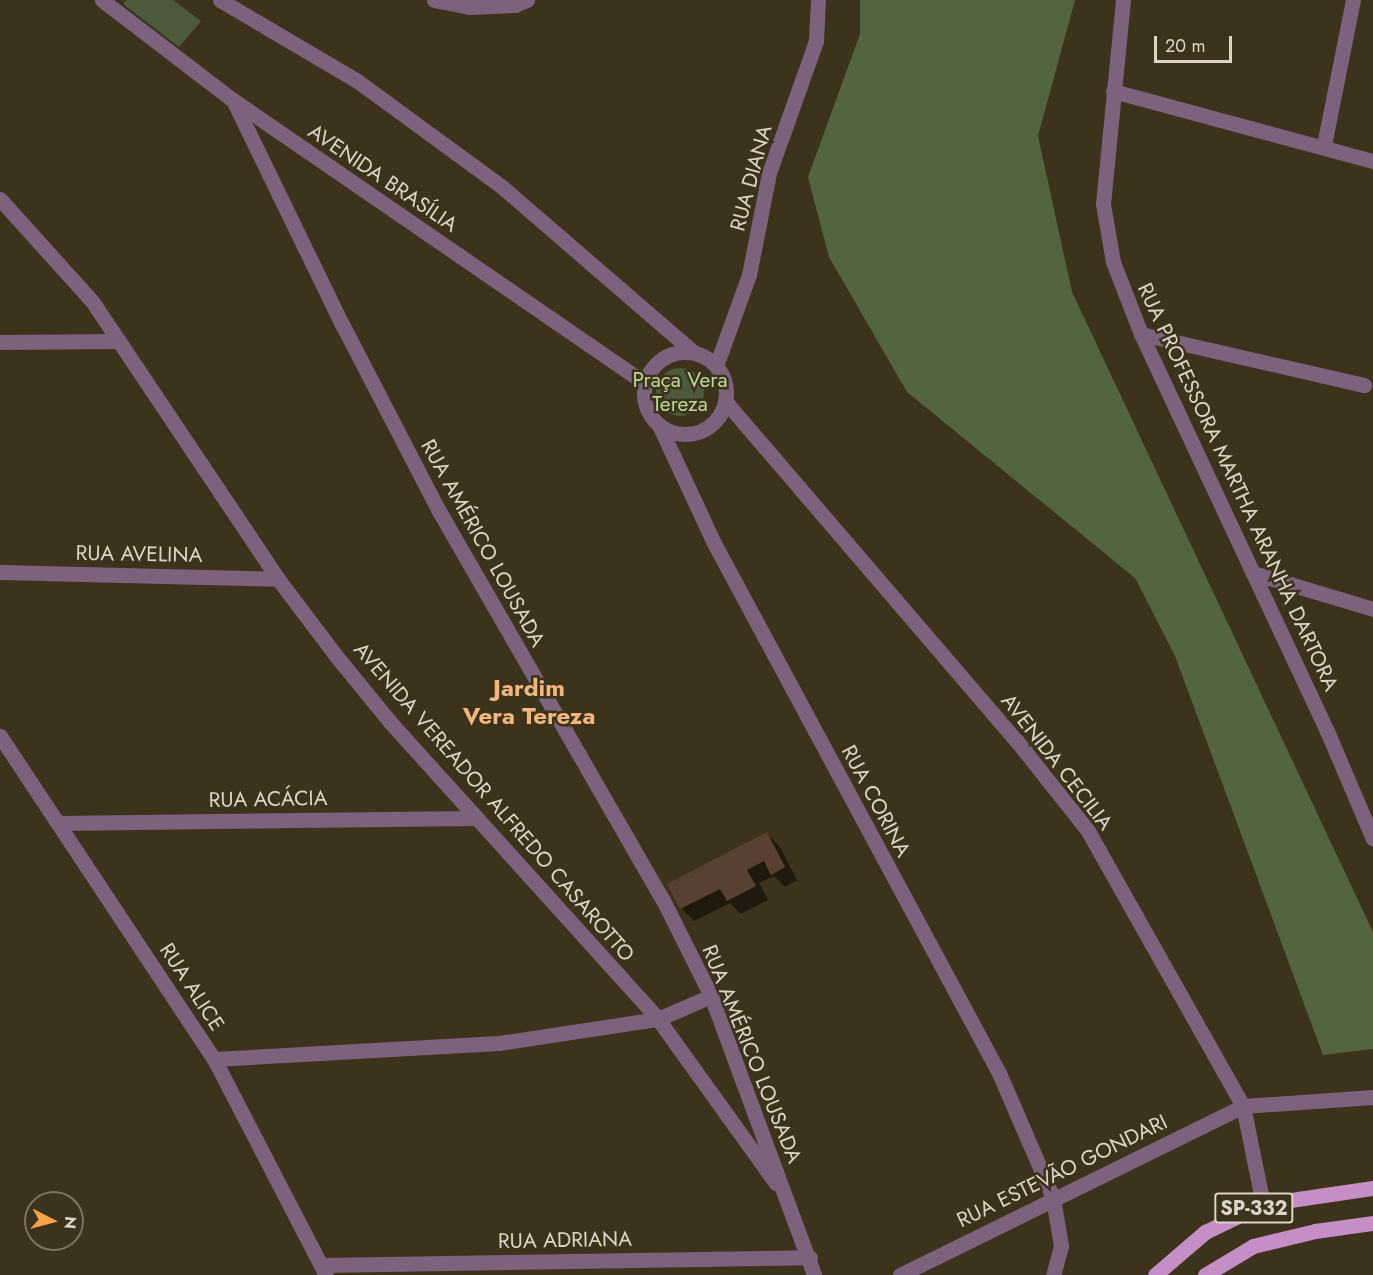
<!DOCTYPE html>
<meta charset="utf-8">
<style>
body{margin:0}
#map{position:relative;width:1373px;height:1275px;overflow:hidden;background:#3d321b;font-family:Jost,sans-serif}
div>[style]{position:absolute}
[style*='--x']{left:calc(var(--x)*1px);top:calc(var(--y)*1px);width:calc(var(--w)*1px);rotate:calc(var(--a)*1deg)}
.green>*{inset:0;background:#4b5b3b}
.round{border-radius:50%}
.forest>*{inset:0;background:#536540}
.shadow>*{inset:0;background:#0007}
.building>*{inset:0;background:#584032}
.minor>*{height:15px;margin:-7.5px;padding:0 7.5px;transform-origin:7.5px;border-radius:7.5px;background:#7d627e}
.minor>.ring{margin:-7.5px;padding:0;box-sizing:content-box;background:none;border:15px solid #7d627e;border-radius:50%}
.major>*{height:15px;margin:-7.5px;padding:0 7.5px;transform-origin:7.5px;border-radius:7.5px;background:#c68ec7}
span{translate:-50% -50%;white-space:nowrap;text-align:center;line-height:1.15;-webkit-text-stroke:5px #3d321b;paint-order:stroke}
.shield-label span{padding:2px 4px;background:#3d321b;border:2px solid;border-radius:4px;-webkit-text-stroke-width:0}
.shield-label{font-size:20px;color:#dbd5c7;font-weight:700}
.street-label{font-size:21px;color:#dbd5c7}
.park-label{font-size:21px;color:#b9d899}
.quarter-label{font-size:24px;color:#f2b67e;font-weight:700}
.north{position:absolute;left:24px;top:1191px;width:60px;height:60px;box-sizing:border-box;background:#3d321b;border:2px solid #7c7360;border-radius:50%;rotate:96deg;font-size:16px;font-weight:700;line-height:24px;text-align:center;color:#dbd5c7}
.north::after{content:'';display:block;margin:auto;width:21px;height:27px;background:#f7a248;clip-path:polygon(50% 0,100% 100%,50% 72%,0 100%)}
.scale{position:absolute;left:1154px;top:36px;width:78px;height:27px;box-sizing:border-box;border:3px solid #dbd5c7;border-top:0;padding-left:8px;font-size:18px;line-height:21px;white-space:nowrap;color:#dbd5c7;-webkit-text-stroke:4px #3d321b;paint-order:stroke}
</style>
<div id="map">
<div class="green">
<i style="clip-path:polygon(126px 0,173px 0,201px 21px,179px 47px,123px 4px)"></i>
<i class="round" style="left:656px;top:368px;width:48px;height:48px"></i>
</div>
<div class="forest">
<i style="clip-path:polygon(860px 0,1075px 0,1038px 136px,1072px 292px,1373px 932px,1373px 1049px,1323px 1055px,1175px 656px,1135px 578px,907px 392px,829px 257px,808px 177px,860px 34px)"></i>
</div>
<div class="shadow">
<i style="clip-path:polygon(767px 834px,780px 847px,797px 880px,785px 887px,774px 876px,759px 883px,768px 900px,741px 914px,730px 903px,694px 921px,681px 908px)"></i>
</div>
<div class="building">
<i style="clip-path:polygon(767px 832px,785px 867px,771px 875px,764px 861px,747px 870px,756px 886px,727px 901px,720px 889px,680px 909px,667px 884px)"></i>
</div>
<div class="minor">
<i style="--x:102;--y:0;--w:165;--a:37.4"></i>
<i style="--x:233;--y:100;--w:500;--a:34.5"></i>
<i style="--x:220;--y:0;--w:158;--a:30.5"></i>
<i style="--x:356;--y:80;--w:180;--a:36.2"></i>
<i style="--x:501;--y:186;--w:254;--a:40.8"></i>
<i style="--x:434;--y:0;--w:37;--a:11"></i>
<i style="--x:470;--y:7;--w:45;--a:-2.5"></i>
<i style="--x:515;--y:5;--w:13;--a:-23"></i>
<i style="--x:1123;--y:0;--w:205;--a:95.6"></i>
<i style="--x:1103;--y:204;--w:59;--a:80.2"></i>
<i style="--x:1113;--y:262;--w:77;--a:68.7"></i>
<i style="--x:1141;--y:334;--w:438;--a:64.9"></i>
<i style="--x:1327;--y:731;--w:117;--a:66.9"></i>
<i style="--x:1113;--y:91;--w:269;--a:15.1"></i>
<i style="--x:233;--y:100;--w:249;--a:64.1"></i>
<i style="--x:342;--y:324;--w:211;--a:62.6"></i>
<i style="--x:439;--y:511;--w:449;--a:60.1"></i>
<i style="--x:663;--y:900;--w:107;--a:63.4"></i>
<i style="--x:711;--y:996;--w:297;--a:69.7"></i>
<i style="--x:1324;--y:145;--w:148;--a:-78.7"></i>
<i style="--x:0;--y:199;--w:137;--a:48"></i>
<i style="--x:92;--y:301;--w:334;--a:56.2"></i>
<i style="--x:278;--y:579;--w:98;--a:52.9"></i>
<i style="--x:337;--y:657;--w:84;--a:50.8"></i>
<i style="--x:390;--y:722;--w:400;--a:47.9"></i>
<i style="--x:658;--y:1019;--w:202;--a:54.3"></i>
<i style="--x:1141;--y:334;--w:229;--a:12.9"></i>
<i style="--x:0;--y:342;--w:119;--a:-0.5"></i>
<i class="ring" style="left:644px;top:352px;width:67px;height:67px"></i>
<i style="--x:716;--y:366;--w:97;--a:-70.1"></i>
<i style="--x:749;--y:275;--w:104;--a:-78.9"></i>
<i style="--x:769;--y:173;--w:140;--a:-70.4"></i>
<i style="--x:816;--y:41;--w:41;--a:-87.2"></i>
<i style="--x:725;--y:401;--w:447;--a:49.4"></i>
<i style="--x:1016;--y:740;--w:116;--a:51.6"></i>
<i style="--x:1088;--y:831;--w:316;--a:60.6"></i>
<i style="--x:1243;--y:1106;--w:100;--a:78.5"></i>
<i style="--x:659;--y:425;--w:130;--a:65"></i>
<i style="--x:714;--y:543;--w:602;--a:61.73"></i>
<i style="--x:999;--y:1073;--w:136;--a:66.6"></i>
<i style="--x:1053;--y:1198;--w:49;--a:80.5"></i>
<i style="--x:1061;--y:1246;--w:30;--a:105"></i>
<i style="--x:0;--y:572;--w:278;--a:1.4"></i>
<i style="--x:1253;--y:573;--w:125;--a:16.7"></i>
<i style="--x:0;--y:736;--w:387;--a:56.5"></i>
<i style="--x:214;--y:1059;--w:243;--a:62.6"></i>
<i style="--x:58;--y:823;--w:419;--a:-0.7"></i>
<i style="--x:214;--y:1059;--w:285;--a:-3.2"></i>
<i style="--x:499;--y:1043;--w:161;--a:-8.6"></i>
<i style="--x:658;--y:1019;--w:58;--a:-23.5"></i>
<i style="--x:321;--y:1265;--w:489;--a:-0.9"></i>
<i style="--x:900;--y:1275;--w:382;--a:-26.2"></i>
<i style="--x:1243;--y:1106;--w:130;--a:-4"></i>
</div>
<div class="major">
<i style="--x:1155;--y:1275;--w:66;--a:-40.7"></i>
<i style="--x:1205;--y:1232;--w:64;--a:-25.8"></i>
<i style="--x:1263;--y:1204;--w:111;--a:-8.3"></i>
<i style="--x:1205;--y:1275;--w:56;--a:-31.1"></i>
<i style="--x:1253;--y:1246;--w:64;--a:-13.6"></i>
<i style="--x:1315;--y:1231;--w:59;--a:-7.9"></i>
</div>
<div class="shield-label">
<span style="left:1254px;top:1208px">SP-332</span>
</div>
<div class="street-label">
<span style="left:383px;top:178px;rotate:34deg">AVENIDA BRASÍLIA</span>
<span style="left:751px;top:178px;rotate:-75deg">RUA DIANA</span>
<span style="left:1238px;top:487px;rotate:65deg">RUA PROFESSORA MARTHA ARANHA DARTORA</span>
<span style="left:483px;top:543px;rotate:61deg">RUA AMÉRICO LOUSADA</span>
<span style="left:139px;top:554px;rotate:1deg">RUA AVELINA</span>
<span style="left:1057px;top:762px;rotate:52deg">AVENIDA CECILIA</span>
<span style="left:268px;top:799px;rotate:-1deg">RUA ACÁCIA</span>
<span style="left:876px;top:801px;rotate:62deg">RUA CORINA</span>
<span style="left:494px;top:802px;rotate:49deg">AVENIDA VEREADOR ALFREDO CASAROTTO</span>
<span style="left:192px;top:987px;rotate:57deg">RUA ALICE</span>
<span style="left:752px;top:1054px;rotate:68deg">RUA AMÉRICO LOUSADA</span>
<span style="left:1062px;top:1171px;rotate:-26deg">RUA ESTEVÃO GONDARI</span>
<span style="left:565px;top:1240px;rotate:-1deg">RUA ADRIANA</span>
</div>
<div class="park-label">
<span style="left:680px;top:392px">Praça Vera<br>Tereza</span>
</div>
<div class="quarter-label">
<span style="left:529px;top:702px">Jardim<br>Vera Tereza</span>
</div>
<div class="north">N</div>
<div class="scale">20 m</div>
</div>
